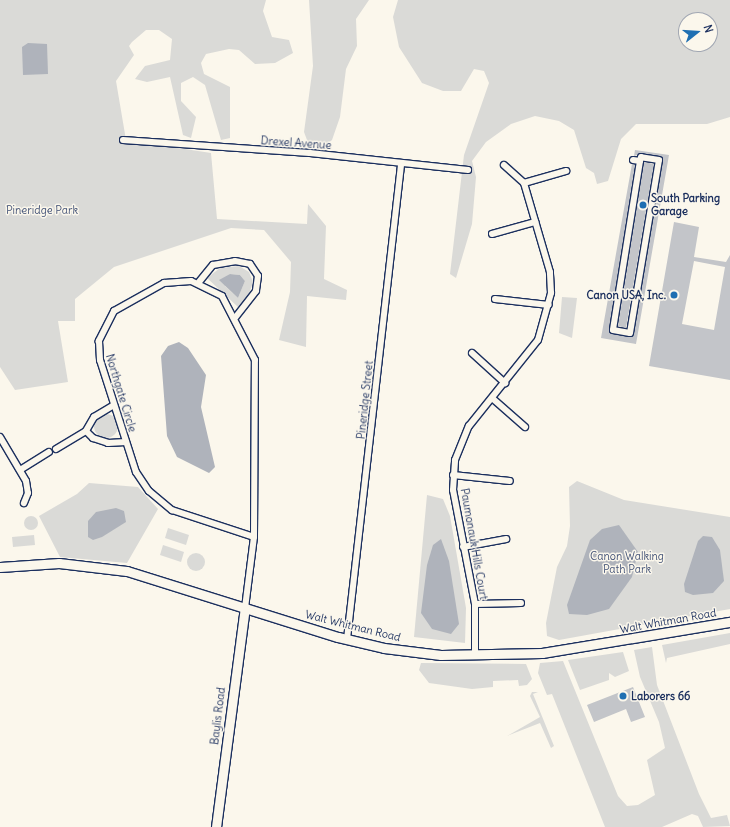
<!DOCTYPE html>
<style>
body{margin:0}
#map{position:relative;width:730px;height:827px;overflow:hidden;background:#fbf7ec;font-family:Delius,sans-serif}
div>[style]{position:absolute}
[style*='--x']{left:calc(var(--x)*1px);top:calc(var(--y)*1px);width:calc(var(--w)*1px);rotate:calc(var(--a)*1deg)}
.green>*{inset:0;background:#dadad7}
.round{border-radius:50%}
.water>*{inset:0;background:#afb3bb}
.building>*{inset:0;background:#c3c5c9}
.roads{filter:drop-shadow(1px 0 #1b2f5e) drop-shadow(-1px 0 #1b2f5e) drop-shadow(0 1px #1b2f5e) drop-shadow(0 -1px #1b2f5e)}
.street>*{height:6px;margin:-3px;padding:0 3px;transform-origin:3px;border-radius:3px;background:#fbf7ec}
.secondary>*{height:9px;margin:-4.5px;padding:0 4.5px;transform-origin:4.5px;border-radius:4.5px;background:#fbf7ec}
.dots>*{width:11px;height:11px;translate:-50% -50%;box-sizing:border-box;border:2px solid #fbf7ec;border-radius:50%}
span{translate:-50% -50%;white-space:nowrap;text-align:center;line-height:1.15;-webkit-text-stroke:3px #fbf7ec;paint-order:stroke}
.street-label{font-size:11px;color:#1b2f5e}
.poi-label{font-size:11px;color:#1b2f5e;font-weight:700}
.left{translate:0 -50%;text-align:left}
.right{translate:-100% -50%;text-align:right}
.park-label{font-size:11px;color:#415176}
.north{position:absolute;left:678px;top:12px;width:40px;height:40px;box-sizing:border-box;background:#fbf7ec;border:1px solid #a1a7b3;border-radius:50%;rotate:73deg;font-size:11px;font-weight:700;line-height:16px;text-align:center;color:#1b2f5e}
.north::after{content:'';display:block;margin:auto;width:14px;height:18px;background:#1f6fb2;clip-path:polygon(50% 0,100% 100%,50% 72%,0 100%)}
</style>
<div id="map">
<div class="green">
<i style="clip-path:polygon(0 0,266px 0,263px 11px,272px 37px,289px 40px,293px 53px,275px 63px,255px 64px,239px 50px,229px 49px,206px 54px,201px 63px,204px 74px,230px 87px,230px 138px,221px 140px,205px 85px,193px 77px,181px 83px,181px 101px,196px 117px,191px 138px,183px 135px,170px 77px,147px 82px,135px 79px,145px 66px,170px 60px,172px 39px,159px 30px,146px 30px,132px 42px,129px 46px,134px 55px,116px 81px,126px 140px,211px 153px,217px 219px,307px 224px,308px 204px,326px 226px,324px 279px,347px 290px,346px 300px,307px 296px,306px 347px,279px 340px,290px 292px,291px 262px,264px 230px,231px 228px,114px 267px,75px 299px,75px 321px,58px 321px,68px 382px,15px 390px,0 367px)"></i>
<i style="clip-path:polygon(309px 0,369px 0,356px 19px,357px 46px,346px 69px,340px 117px,332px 140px,326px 145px,310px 148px,304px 132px,313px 66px)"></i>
<i style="clip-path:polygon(evenodd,398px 0,730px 0,730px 117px,707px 124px,636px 124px,621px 139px,608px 181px,597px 184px,594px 173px,586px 168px,574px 130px,559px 121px,535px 116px,511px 124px,486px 142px,472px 161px,476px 177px,472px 224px,456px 278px,450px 274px,464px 155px,489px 83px,484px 71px,474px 69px,461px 91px,443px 91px,422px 83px,399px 47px,393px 17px,398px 0,686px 20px,710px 20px,710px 44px,686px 44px,686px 20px)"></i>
<i style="clip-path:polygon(evenodd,239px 266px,249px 272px,253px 282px,248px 297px,238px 307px,207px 278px,220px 268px,239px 266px,230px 274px,240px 275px,245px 281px,238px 298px,225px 286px,230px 274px)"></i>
<i style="clip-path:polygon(562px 297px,577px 298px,572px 338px,559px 333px)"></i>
<i class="round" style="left:94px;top:414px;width:24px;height:24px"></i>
<i style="clip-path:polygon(577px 481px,624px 500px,730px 517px,730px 609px,559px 640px,547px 636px,546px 623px,557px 567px,567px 546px,570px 526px,569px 487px)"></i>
<i style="clip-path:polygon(89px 483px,138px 487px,158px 509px,127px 563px,60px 557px,39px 516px,77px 494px)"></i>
<i style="clip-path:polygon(427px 495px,443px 499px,450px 516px,466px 608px,465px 643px,414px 637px)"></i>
<i class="round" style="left:24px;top:516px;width:14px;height:14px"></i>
<i style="clip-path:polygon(168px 528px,189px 535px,186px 545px,165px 538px)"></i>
<i style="clip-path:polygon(34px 535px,35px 545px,13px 547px,12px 537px)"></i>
<i style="clip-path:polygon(163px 545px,184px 552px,181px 562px,160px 555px)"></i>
<i class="round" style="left:187px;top:553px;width:18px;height:18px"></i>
<i style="clip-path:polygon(730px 633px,730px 644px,667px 658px,666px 663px,662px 645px)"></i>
<i style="clip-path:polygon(652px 647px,657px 685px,699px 794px,711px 818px,727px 815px,730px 826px,703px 827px,698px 816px,692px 814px,662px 827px,605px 827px,552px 694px,547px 695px,538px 673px,540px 663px,563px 661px,618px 796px,627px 806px,638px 805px,655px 795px,647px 760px,665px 748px,659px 722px,640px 677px,634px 650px)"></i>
<i style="clip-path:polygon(623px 652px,629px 671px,615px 677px,609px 673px,609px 680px,580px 690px,568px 660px)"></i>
<i style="clip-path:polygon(421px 663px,526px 664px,532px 679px,527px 685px,519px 686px,518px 680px,493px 681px,493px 687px,472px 689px,429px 683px,419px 670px)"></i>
<i style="clip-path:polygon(532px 692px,538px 692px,533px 694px,554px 746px,551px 748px,540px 723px,507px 736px,540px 717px,530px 696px)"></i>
</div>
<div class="water">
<i style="clip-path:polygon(28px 43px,47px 44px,48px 74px,23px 75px,22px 47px)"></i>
<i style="clip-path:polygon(230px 274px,240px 275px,245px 281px,238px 298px,219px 280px)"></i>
<i style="clip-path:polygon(179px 342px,188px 348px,206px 375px,201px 407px,215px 467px,209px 473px,177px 457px,167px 436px,161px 356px,168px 346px)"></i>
<i style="clip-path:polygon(116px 508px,124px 511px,126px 522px,102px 537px,93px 540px,88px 537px,88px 521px,96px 512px)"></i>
<i style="clip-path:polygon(619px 525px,638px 552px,632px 577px,609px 609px,587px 615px,569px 614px,567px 605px,590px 540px,602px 529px)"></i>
<i style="clip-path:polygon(703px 536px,712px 537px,720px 550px,724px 581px,713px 593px,693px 595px,685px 592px,684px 584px,698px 541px)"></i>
<i style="clip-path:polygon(441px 539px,449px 561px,459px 624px,451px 634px,432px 629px,421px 613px,427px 565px,433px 545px)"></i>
</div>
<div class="building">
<i style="clip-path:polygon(635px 150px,669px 155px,636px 344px,601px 338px,632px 164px,635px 165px,609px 330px,612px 334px,629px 337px,634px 334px,663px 160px,660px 156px,642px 153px,634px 156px)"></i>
<i style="clip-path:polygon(644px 162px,654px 164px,626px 328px,618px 326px)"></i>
<i style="clip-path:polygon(evenodd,674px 222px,699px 227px,694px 257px,726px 262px,730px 255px,730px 380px,649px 366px,674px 222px,694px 261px,725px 267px,714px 330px,682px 324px,694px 261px)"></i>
<i style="clip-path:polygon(633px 687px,645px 717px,631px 722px,626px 709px,594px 722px,587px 705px)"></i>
</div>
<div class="roads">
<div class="street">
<i style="--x:123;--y:140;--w:187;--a:4"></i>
<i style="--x:310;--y:153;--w:159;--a:6.1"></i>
<i style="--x:633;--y:160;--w:7;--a:8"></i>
<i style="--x:640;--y:161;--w:171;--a:99.1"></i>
<i style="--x:613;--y:330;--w:17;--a:10"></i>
<i style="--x:630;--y:333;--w:175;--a:-80.5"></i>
<i style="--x:659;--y:160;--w:18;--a:-171"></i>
<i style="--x:641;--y:157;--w:4;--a:104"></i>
<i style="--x:524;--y:183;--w:44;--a:-15.9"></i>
<i style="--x:492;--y:234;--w:45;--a:-15.6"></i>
<i style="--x:199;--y:282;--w:22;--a:-51"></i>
<i style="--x:213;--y:265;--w:22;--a:-10"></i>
<i style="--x:235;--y:261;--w:15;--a:11"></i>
<i style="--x:250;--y:264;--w:14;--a:56"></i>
<i style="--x:258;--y:276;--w:15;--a:98"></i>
<i style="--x:256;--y:291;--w:33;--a:128"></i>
<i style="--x:495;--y:299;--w:54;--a:6.3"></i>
<i style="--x:472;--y:353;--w:45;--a:42.3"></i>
<i style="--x:492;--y:398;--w:44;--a:41.3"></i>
<i style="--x:114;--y:405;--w:23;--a:149"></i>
<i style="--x:94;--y:417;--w:16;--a:120"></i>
<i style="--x:86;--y:431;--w:10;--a:45"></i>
<i style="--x:93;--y:438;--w:16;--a:18"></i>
<i style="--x:108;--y:443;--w:18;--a:-3"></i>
<i style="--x:0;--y:437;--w:51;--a:59.4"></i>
<i style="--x:26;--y:481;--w:12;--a:81"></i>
<i style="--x:28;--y:493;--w:11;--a:112"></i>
<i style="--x:56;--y:449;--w:35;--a:-31"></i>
<i style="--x:20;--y:470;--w:34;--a:-32"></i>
<i style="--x:453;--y:475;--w:57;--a:6"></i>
<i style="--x:463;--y:547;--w:44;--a:-10.5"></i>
<i style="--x:475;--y:604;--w:46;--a:-1.2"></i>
<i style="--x:245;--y:608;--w:72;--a:-82.8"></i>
<i style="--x:254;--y:537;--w:177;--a:-89.7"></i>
<i style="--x:255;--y:360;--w:72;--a:-117.3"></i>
<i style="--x:222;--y:296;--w:34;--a:-154"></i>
<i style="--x:191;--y:281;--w:27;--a:176"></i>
<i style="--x:164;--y:283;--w:57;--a:150.8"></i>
<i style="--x:114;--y:311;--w:34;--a:117"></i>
<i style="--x:99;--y:341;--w:19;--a:87"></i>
<i style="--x:100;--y:360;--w:118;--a:72.2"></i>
<i style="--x:136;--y:472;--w:23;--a:56"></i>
<i style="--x:149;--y:491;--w:30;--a:40"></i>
<i style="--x:172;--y:510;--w:86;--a:18.2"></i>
<i style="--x:347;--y:639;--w:479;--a:-83.5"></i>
<i style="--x:475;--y:656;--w:52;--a:-90"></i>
<i style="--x:475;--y:604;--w:116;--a:-100.9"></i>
<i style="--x:453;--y:490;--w:30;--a:-86"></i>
<i style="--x:455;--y:460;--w:37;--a:-68"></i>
<i style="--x:469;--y:426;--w:110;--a:-51.3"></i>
<i style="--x:538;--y:340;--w:49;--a:-74.5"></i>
<i style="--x:551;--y:293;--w:21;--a:-93"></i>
<i style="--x:550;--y:272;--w:93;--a:-106.3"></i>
<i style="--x:524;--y:183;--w:27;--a:-138"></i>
</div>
<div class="secondary">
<i style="--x:0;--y:567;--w:59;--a:-3.9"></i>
<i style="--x:59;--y:563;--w:68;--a:6.7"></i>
<i style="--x:127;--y:571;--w:221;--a:17.4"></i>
<i style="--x:338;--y:637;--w:47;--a:13.4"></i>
<i style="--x:384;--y:648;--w:57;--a:7"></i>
<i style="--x:441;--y:655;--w:101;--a:-1.1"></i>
<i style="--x:542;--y:653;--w:191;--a:-9.4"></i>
<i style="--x:216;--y:827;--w:221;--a:-82.5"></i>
</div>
</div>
<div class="dots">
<i style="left:643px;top:205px;background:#1f6fb2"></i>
<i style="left:674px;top:295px;background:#1f6fb2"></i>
<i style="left:623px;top:696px;background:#1f6fb2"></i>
</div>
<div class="street-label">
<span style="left:296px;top:143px;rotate:4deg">Drexel Avenue</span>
<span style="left:121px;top:393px;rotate:73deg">Northgate Circle</span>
<span style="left:365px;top:400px;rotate:-84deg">Pineridge Street</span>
<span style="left:474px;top:544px;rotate:80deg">Paumonauk Hills Court</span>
<span style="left:668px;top:621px;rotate:-10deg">Walt Whitman Road</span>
<span style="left:353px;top:626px;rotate:14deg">Walt Whitman Road</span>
<span style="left:218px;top:716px;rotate:-83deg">Baylis Road</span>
</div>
<div class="poi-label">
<span class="left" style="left:651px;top:205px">South Parking<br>Garage</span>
<span class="right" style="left:666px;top:295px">Canon USA, Inc.</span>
<span class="left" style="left:631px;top:696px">Laborers 66</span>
</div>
<div class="park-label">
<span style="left:42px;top:210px">Pineridge Park</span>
<span style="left:627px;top:563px">Canon Walking<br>Path Park</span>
</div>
<div class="north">N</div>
</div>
